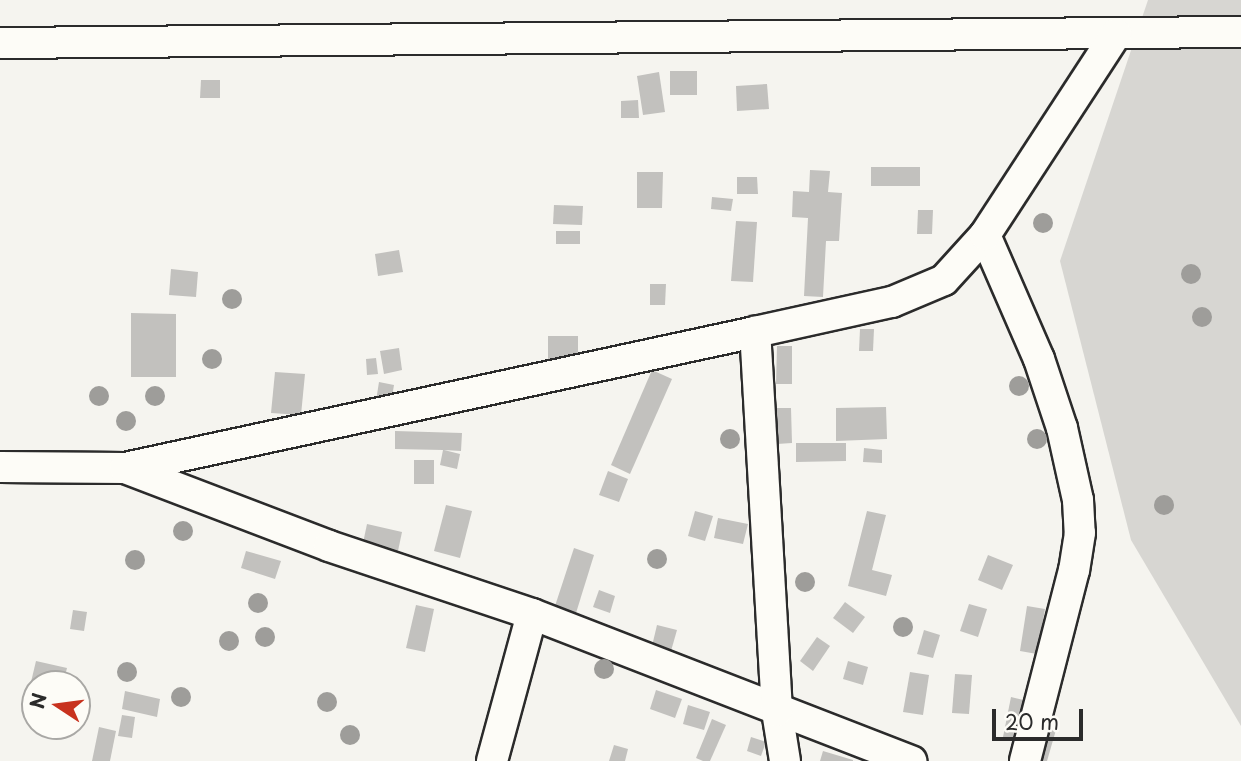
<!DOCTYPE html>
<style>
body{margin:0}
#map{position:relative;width:1241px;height:761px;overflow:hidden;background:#f5f4ef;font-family:"Playpen Sans",sans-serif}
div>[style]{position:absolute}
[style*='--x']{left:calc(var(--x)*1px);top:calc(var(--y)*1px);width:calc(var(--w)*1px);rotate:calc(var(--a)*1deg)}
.green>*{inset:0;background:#d7d6d2}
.building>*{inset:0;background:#c2c1be}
.roads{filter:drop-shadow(2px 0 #2b2b2b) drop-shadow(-2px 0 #2b2b2b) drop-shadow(0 2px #2b2b2b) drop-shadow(0 -2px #2b2b2b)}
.street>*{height:30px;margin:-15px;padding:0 15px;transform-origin:15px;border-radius:15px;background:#fdfcf7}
.trees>*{width:20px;height:20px;margin:-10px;border-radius:50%;background:#9e9d9a}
span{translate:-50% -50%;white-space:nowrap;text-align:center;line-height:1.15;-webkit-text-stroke:5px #fdfcf7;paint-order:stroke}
.north{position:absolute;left:21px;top:670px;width:70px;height:70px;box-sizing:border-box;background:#fdfcf7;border:2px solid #a9a8a5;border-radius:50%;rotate:283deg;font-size:19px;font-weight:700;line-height:28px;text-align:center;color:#2b2b2b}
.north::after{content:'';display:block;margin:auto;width:24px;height:32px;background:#c8321e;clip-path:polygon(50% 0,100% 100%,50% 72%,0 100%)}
.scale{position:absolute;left:992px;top:709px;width:91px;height:32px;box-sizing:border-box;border:4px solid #2b2b2b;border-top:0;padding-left:9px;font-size:21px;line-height:24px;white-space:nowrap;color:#2b2b2b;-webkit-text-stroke:5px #fdfcf7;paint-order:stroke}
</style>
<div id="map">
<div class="green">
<i style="clip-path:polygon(1148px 0,1241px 0,1241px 726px,1131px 540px,1060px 261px)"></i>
</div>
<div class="building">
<i style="clip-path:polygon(670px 71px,697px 71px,697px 95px,670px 95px)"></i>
<i style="clip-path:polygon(659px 72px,665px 112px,643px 115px,637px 76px)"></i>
<i style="clip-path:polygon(201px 80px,220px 80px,220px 98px,200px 98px)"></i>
<i style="clip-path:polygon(767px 84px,769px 109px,737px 111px,736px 86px)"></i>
<i style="clip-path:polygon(638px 100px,639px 118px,621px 118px,621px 101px)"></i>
<i style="clip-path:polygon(871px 167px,920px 167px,920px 186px,871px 186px)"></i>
<i style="clip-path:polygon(810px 170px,830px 171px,828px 192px,842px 193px,839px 241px,826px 241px,823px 297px,804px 296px,808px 218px,792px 217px,793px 191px,809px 192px)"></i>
<i style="clip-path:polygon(637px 172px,663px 172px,662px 208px,637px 208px)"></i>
<i style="clip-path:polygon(737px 177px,757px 177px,758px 194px,737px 194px)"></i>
<i style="clip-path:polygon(712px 197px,733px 199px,731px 211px,711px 209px)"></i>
<i style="clip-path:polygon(554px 205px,583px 206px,582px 225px,553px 224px)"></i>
<i style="clip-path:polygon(918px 210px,933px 210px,932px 234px,917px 234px)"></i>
<i style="clip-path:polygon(736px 221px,757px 222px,753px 282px,731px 281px)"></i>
<i style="clip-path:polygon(556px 231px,580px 231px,580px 244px,556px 244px)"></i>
<i style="clip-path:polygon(399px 250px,403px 272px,378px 276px,375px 254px)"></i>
<i style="clip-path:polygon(171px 269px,198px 272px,196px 297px,169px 295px)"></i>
<i style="clip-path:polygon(650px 284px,666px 284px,665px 305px,650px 305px)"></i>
<i style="clip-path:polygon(131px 313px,176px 314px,176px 377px,131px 377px)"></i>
<i style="clip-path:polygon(860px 329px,874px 329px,873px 351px,859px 351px)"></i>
<i style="clip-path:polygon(548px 336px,578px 336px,578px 364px,548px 364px)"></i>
<i style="clip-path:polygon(777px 346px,792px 346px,792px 384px,776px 384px)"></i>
<i style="clip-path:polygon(399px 348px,402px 370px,384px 374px,380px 351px)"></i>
<i style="clip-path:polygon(376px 358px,378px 374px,367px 375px,366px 359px)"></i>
<i style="clip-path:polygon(652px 370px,672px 379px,630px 474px,611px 465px)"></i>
<i style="clip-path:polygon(275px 372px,305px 374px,301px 415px,271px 413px)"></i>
<i style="clip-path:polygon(379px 382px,394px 385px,391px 403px,376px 401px)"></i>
<i style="clip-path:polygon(886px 407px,887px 439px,836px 441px,836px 408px)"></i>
<i style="clip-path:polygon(777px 408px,791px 408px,792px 443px,777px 444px)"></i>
<i style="clip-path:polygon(395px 431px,462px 433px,461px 451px,444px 450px,460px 454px,457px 469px,440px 465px,443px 450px,395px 449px)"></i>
<i style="clip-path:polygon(796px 443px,846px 443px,846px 461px,796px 462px)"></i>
<i style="clip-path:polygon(864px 448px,882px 450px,882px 463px,863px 462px)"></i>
<i style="clip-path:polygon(414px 460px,434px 460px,434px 484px,414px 484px)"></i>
<i style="clip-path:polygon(608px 471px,628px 479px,619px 502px,599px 495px)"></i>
<i style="clip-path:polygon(446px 505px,472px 511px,460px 558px,434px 551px)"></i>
<i style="clip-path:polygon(695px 511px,713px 516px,705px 541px,688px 536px)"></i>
<i style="clip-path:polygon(867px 511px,886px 515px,872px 570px,892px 575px,886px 596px,848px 586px)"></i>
<i style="clip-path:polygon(718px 518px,748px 524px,743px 544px,714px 538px)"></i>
<i style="clip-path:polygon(367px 524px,402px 532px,398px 551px,363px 543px)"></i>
<i style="clip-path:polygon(574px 548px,594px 555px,576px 613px,555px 606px)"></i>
<i style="clip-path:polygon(246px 551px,281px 561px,275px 579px,241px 568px)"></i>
<i style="clip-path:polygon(988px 555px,1013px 565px,1002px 590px,978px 580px)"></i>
<i style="clip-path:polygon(599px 590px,615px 596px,610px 613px,593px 607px)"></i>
<i style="clip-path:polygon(845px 602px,865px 617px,853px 633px,833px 618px)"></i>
<i style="clip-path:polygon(969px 604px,987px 609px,978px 637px,960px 631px)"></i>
<i style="clip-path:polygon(416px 605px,434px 609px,425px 652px,406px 648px)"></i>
<i style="clip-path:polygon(1027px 606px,1045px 609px,1037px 654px,1020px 651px)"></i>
<i style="clip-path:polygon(73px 610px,87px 612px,84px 631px,70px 629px)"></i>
<i style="clip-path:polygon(657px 625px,677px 630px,671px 651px,652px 646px)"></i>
<i style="clip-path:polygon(924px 630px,940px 635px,933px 658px,917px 654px)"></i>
<i style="clip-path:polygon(817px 637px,830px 646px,813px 671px,800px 661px)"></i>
<i style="clip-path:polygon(36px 661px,67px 668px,63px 684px,31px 682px)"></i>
<i style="clip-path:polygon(848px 661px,868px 667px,863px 685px,843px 679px)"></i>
<i style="clip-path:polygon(910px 672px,929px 675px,923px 715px,903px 712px)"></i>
<i style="clip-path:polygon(955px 674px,972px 675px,969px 714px,952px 713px)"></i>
<i style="clip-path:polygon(656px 690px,682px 699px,675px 718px,650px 709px)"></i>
<i style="clip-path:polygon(125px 691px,160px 699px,157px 717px,122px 709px)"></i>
<i style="clip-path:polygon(1011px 697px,1028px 701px,1020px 741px,1003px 737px)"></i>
<i style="clip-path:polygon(688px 705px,710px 712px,704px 730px,683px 724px)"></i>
<i style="clip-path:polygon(122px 715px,135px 717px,132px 738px,118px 736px)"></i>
<i style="clip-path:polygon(1039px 718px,1058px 723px,1047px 761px,1040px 761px)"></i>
<i style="clip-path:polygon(712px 719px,726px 725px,710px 761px,703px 761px,696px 758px)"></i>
<i style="clip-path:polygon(99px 727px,116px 731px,110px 761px,92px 761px)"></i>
<i style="clip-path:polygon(751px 737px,766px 742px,761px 756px,747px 751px)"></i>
<i style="clip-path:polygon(614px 745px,628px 749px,625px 761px,609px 761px)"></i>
<i style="clip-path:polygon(823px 751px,853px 760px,853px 761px,820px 761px)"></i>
</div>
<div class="roads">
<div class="street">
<i style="--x:0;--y:43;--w:1241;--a:-0.51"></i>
<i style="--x:985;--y:235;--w:135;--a:66.5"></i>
<i style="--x:1039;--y:359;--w:73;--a:71.6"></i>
<i style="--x:1062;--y:428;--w:74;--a:77.5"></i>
<i style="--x:1078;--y:500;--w:33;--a:87"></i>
<i style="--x:1080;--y:533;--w:37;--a:99"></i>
<i style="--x:1074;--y:570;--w:197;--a:104.4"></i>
<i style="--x:0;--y:467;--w:125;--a:0.5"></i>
<i style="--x:125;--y:468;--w:218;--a:20.9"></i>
<i style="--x:329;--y:546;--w:214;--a:18.5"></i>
<i style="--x:532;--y:614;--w:407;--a:21.2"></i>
<i style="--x:125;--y:468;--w:645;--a:-12.18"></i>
<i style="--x:492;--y:761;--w:152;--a:-74.8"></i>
<i style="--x:785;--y:761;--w:51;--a:-99.1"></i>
<i style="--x:777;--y:711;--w:380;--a:-93.3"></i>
<i style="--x:755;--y:332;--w:140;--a:-12.4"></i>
<i style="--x:892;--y:302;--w:56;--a:-22.9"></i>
<i style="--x:944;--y:280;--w:61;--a:-47.7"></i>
<i style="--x:985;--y:235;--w:240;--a:-56.9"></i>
</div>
</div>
<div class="trees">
<i style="left:1043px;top:223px"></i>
<i style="left:1191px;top:274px"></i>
<i style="left:232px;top:299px"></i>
<i style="left:1202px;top:317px"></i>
<i style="left:212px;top:359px"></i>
<i style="left:1019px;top:386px"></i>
<i style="left:99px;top:396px"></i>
<i style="left:155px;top:396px"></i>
<i style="left:126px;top:421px"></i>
<i style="left:730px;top:439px"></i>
<i style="left:1037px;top:439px"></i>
<i style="left:1164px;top:505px"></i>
<i style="left:183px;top:531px"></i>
<i style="left:657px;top:559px"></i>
<i style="left:135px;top:560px"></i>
<i style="left:805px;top:582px"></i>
<i style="left:258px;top:603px"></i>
<i style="left:903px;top:627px"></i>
<i style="left:265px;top:637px"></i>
<i style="left:229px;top:641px"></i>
<i style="left:604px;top:669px"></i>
<i style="left:127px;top:672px"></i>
<i style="left:181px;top:697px"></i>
<i style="left:327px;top:702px"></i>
<i style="left:350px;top:735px"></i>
</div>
<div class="north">N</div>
<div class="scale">20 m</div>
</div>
